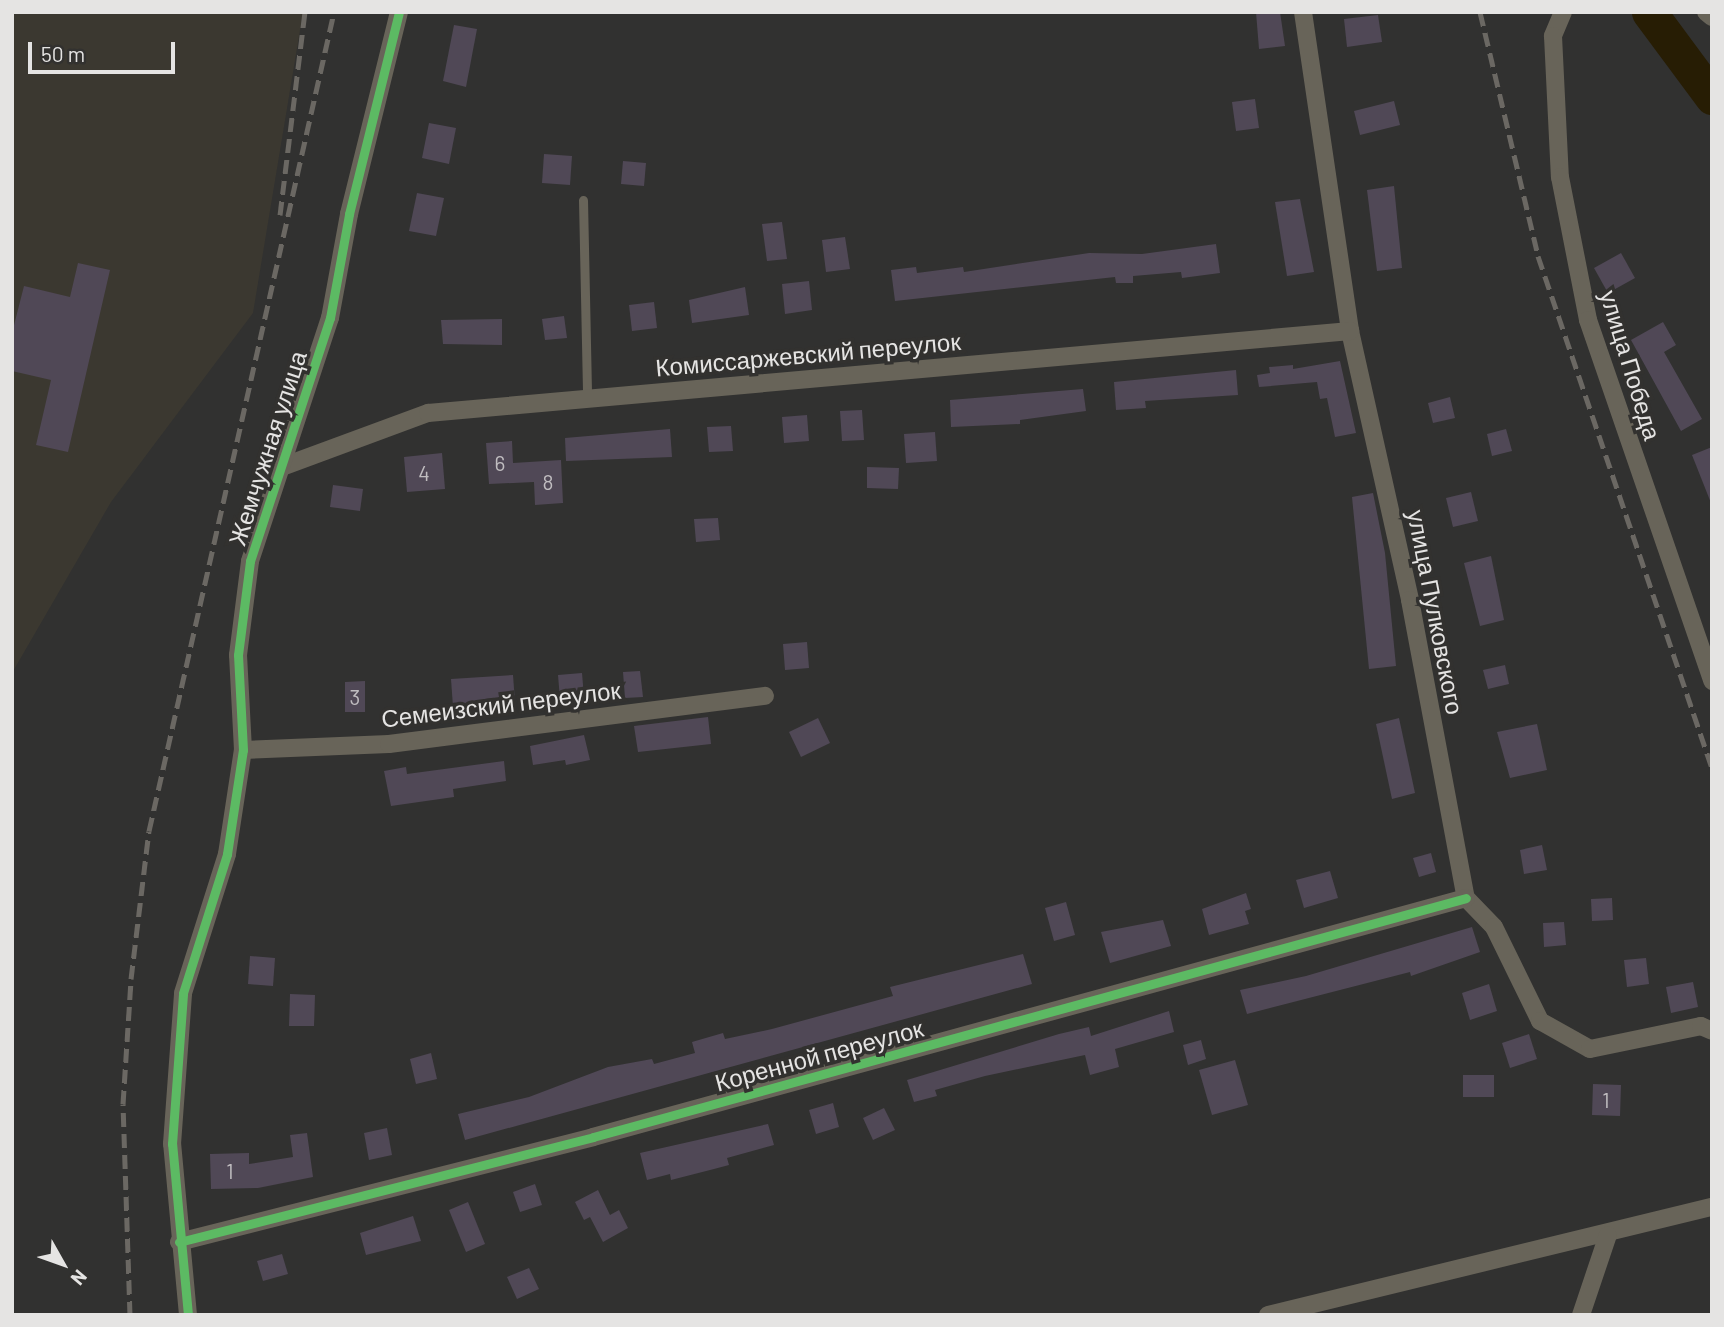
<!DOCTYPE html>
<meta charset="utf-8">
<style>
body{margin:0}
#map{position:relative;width:1724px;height:1327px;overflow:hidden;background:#313130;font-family:Barlow,sans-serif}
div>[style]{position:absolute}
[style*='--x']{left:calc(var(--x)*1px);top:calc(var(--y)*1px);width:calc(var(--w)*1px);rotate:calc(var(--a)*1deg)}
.built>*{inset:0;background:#3b3830}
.river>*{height:35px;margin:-17.5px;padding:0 17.5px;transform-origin:17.5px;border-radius:17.5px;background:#271d04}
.building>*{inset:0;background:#504856}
.service>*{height:9px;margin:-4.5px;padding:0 4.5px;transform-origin:4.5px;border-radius:4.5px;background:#686459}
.minor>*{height:18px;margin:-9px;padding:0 9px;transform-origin:9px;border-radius:9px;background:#686459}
.rail>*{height:5px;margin-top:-2.5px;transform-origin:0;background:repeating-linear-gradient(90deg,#6b6863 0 14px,transparent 0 21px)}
.cycleway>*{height:9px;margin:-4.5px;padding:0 4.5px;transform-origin:4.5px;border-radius:4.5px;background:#5cba63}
span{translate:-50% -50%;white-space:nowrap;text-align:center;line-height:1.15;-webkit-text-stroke:7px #32312f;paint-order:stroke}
.number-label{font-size:21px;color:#c0bdc0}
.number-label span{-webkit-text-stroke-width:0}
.street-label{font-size:24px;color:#e5e4e3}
.frame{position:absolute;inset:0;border:14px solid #e5e4e3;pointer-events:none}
.north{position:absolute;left:28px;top:1229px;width:70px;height:70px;-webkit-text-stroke:5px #32312f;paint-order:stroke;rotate:130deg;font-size:19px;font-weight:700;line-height:28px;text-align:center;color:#e5e4e3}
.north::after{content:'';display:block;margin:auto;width:24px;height:32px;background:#e5e4e3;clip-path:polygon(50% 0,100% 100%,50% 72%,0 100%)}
.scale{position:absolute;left:28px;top:42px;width:147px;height:32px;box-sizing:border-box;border:4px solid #e5e4e3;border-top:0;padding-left:9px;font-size:21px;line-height:24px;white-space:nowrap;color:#e5e4e3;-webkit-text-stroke:5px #32312f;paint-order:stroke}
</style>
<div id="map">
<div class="built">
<i style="clip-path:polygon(12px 12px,303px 12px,253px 313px,111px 502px,12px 673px)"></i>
</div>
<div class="river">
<i style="--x:1649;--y:12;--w:106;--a:53.5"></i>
</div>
<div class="building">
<i style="clip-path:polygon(1256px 12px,1280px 12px,1285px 46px,1259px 49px)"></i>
<i style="clip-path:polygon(1378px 15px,1382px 42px,1347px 47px,1344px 19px)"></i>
<i style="clip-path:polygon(454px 25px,477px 29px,466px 87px,443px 81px)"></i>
<i style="clip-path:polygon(1255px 99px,1259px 128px,1236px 131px,1232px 102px)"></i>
<i style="clip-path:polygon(1394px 101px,1400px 125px,1360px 135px,1354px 111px)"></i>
<i style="clip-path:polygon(429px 123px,456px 128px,449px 164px,422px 158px)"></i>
<i style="clip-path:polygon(544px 154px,572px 156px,570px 185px,542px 183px)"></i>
<i style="clip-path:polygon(623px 161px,646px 163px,644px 186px,621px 184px)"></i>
<i style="clip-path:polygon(1394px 186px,1402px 268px,1377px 271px,1367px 190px)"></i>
<i style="clip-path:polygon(417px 193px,444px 198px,436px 236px,409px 231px)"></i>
<i style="clip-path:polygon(1300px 199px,1314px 272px,1287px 276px,1275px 202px)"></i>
<i style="clip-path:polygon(782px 222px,787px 259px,767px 261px,762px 224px)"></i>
<i style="clip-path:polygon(845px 237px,850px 269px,826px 272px,822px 240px)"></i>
<i style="clip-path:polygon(1216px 244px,1220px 273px,1182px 278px,1181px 272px,1133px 276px,1133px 283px,1116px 283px,1115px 277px,895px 301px,891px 270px,916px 267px,917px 273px,963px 267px,964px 272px,1089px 253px,1142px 254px)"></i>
<i style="clip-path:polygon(1621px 253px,1635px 278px,1608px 293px,1594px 268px)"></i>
<i style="clip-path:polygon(78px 263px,110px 270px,68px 452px,36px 445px,51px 380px,12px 371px,12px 333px,24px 286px,70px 297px)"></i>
<i style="clip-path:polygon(809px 281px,812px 310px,785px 314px,782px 284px)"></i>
<i style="clip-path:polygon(745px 287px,749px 315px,692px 323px,689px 300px)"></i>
<i style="clip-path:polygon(654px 302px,657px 328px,632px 331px,629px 305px)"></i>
<i style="clip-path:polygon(564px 316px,567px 338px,545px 340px,542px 319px)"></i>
<i style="clip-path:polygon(502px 319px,502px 345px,443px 344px,441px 320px)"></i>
<i style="clip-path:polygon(1663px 322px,1676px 345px,1664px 352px,1702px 419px,1681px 431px,1631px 340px)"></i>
<i style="clip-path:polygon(1340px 361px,1356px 433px,1335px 437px,1327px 398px,1320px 399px,1317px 382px,1259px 387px,1257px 375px,1270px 373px,1269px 367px,1293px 365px,1293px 369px)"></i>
<i style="clip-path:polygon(1236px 370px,1238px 395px,1145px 401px,1146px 408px,1116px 410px,1114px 382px)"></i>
<i style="clip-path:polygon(1083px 389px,1086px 411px,1020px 420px,1020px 424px,951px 427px,950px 400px)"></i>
<i style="clip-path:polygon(1450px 397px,1455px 418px,1433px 423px,1428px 403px)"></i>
<i style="clip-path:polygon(862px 410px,864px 440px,842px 441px,840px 411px)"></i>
<i style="clip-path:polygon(807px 415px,809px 441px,784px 443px,782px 417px)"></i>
<i style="clip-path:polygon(731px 426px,733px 451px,709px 452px,707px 427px)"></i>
<i style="clip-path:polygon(670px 429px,672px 457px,566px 461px,565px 438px)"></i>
<i style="clip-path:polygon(1506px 429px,1512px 451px,1492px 456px,1487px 434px)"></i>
<i style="clip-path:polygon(935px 432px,937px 461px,906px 463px,904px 434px)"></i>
<i style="clip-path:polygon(512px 441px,513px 463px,561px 460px,563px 503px,535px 505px,534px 482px,489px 484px,486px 443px)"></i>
<i style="clip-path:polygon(1712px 447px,1712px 503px,1711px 503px,1692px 455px)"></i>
<i style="clip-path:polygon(442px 453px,445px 489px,407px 492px,404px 457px)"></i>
<i style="clip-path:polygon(867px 467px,899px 468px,898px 489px,867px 488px)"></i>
<i style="clip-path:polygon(333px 485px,363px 489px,360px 511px,330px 507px)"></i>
<i style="clip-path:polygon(1471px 492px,1478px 521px,1453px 527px,1446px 498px)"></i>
<i style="clip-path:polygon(1373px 493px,1385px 553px,1396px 666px,1369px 669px,1352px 497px)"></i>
<i style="clip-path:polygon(718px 518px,720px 540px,696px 542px,694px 519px)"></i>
<i style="clip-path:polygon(1491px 556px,1504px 620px,1480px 626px,1464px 563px)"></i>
<i style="clip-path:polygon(807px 642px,809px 668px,785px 670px,783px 644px)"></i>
<i style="clip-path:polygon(1505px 665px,1509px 684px,1488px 689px,1483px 670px)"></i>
<i style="clip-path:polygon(640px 671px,643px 697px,625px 698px,623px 672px)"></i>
<i style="clip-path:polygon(582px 673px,584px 697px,560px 699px,558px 675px)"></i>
<i style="clip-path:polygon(513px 675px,515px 702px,453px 707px,451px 679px)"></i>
<i style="clip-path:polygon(365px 681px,365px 712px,345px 712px,345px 682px)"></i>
<i style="clip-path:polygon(708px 717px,711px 744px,638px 752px,634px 726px)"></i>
<i style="clip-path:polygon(818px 718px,830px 743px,801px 757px,789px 732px)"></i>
<i style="clip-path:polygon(1399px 718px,1415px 793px,1392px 799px,1376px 724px)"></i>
<i style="clip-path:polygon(1537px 724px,1547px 770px,1510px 778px,1497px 732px)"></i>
<i style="clip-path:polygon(584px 735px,590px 760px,566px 765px,565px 760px,533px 765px,530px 746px)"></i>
<i style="clip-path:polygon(504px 761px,506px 781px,453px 789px,454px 797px,391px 806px,384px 771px,406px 767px,407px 774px)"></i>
<i style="clip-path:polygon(1542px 845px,1547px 870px,1524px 874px,1520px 850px)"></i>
<i style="clip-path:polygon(1431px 853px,1436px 872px,1419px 877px,1413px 858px)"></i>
<i style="clip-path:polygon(1330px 871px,1338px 898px,1304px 908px,1296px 880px)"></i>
<i style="clip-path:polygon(1246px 893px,1251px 909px,1245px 911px,1249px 924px,1209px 935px,1202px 909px)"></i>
<i style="clip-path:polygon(1612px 898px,1613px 920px,1592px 921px,1591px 899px)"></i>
<i style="clip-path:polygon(1066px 902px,1075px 935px,1054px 941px,1045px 908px)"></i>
<i style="clip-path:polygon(1163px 920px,1171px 946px,1110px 963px,1101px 932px)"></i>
<i style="clip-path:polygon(1564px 922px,1566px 945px,1544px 947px,1543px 923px)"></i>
<i style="clip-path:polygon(1472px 927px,1480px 952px,1411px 976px,1410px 972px,1247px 1014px,1240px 990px,1306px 976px)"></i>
<i style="clip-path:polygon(1023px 954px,1032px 984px,465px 1140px,458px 1114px,529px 1097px,608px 1067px,652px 1059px,654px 1064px,695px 1053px,692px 1042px,723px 1033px,725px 1039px,772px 1029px,893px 996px,890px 987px)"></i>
<i style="clip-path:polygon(250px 956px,275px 958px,273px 986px,248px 984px)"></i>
<i style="clip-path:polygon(1646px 958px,1649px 984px,1627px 987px,1624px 960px)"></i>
<i style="clip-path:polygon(1693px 982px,1698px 1007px,1671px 1013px,1666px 987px)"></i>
<i style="clip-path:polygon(1489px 984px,1497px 1011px,1470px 1020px,1462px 993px)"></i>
<i style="clip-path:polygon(290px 994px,315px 995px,314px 1026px,289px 1026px)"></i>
<i style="clip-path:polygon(1169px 1011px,1174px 1032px,1115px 1049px,1119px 1067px,1090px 1075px,1085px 1055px,985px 1076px,935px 1090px,937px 1096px,914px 1102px,907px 1080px,1059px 1034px,1089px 1027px,1091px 1036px)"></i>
<i style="clip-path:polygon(1529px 1034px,1537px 1059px,1510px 1068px,1502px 1043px)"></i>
<i style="clip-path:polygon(1201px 1040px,1206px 1059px,1188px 1065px,1183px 1045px)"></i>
<i style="clip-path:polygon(431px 1053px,437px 1079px,416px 1084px,410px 1059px)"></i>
<i style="clip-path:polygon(1235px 1060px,1248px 1105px,1212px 1115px,1199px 1070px)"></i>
<i style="clip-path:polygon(1463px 1075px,1494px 1075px,1494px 1097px,1463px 1097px)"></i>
<i style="clip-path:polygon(1593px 1084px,1621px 1085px,1620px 1116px,1592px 1115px)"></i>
<i style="clip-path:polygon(833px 1103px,839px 1127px,816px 1134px,809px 1110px)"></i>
<i style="clip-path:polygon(884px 1108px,895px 1130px,873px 1140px,863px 1118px)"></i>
<i style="clip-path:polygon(768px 1124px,774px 1145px,727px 1158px,729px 1165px,714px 1169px,671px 1180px,670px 1174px,647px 1180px,640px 1153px)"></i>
<i style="clip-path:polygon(387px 1128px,392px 1155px,369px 1160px,364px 1133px)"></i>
<i style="clip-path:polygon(307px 1133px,313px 1177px,258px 1188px,211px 1189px,210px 1154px,249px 1153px,249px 1164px,293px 1157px,290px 1135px)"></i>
<i style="clip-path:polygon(535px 1184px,542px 1205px,520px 1212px,513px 1192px)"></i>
<i style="clip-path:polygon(598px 1190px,610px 1215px,619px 1210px,628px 1228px,603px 1242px,590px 1217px,584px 1220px,575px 1202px)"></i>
<i style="clip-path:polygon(468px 1202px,485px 1244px,466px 1252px,449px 1210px)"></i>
<i style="clip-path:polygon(413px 1216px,421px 1241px,366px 1255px,360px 1233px)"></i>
<i style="clip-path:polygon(282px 1254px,288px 1274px,263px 1281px,257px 1261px)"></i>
<i style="clip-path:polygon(529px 1268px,539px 1289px,517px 1299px,507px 1277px)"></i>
</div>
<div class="service">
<i style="--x:583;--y:200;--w:199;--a:88.8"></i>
</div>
<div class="minor">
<i style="--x:1303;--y:12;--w:322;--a:81.6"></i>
<i style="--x:1350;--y:331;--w:276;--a:77.4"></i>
<i style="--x:1410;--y:600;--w:303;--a:79.4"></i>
<i style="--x:1466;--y:898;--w:40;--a:46"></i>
<i style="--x:1494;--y:927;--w:105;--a:63.9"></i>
<i style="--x:1540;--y:1021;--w:57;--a:29.2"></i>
<i style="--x:1590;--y:1049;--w:113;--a:-11.7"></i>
<i style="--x:1701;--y:1026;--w:12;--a:24"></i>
<i style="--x:1563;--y:12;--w:26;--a:113"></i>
<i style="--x:1553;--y:36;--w:141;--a:87.2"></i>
<i style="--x:1560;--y:177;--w:146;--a:78.9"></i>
<i style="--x:1588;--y:320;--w:382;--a:71"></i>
<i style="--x:1706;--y:12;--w:8;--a:40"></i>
<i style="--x:279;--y:468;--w:159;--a:-20.3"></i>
<i style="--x:428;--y:413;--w:926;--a:-5.08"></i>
<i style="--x:243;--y:750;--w:146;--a:-2.4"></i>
<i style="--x:389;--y:744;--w:379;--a:-7.3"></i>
<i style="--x:179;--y:1242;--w:427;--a:-14.2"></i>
<i style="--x:593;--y:1137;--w:905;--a:-15.31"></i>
<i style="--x:188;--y:1315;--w:172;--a:-95.3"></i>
<i style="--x:172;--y:1144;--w:151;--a:-85.8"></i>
<i style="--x:183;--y:993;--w:146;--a:-72.4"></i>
<i style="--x:227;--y:854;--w:105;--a:-81.3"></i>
<i style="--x:243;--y:750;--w:95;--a:-93"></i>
<i style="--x:238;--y:655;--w:95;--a:-82.7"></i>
<i style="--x:250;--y:561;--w:256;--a:-71.8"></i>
<i style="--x:330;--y:318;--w:106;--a:-79.6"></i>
<i style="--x:349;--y:214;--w:208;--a:-76.1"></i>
<i style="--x:1268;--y:1315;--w:457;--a:-13.7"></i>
<i style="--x:1581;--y:1315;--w:84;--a:-71.4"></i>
</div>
<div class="rail">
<i style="--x:1480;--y:12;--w:251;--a:76.6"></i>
<i style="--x:1538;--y:256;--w:541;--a:71.23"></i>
<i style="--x:280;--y:215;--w:205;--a:-83"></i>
<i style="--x:130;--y:1315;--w:211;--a:-91.9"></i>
<i style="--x:123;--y:1104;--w:125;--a:-86.3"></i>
<i style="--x:131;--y:979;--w:149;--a:-83.1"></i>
<i style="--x:149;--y:831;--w:840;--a:-77.27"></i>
</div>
<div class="cycleway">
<i style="--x:179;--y:1242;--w:427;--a:-14.2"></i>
<i style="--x:593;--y:1137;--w:905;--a:-15.31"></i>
<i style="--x:188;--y:1315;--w:172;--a:-95.3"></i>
<i style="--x:172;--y:1144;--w:151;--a:-85.8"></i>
<i style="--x:183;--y:993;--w:146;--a:-72.4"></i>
<i style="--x:227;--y:854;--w:105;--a:-81.3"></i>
<i style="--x:243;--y:750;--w:95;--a:-93"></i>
<i style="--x:238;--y:655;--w:95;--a:-82.7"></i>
<i style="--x:250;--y:561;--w:256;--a:-71.8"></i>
<i style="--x:330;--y:318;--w:106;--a:-79.6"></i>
<i style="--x:349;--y:214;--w:208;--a:-76.1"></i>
</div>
<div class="number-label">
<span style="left:500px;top:463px">6</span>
<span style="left:424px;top:473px">4</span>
<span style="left:548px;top:482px">8</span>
<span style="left:355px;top:697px">3</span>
<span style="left:1606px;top:1100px">1</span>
<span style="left:230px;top:1171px">1</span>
</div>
<div class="street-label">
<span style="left:808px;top:354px;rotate:-5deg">Комиссаржевский переулок</span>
<span style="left:1631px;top:365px;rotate:73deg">улица Победа</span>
<span style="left:267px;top:448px;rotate:-72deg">Жемчужная улица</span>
<span style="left:1436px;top:612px;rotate:79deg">улица Пулковского</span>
<span style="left:501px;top:704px;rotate:-7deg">Семеизский переулок</span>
<span style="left:819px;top:1055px;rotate:-15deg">Коренной переулок</span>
</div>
<div class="frame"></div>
<div class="north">N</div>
<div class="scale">50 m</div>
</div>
